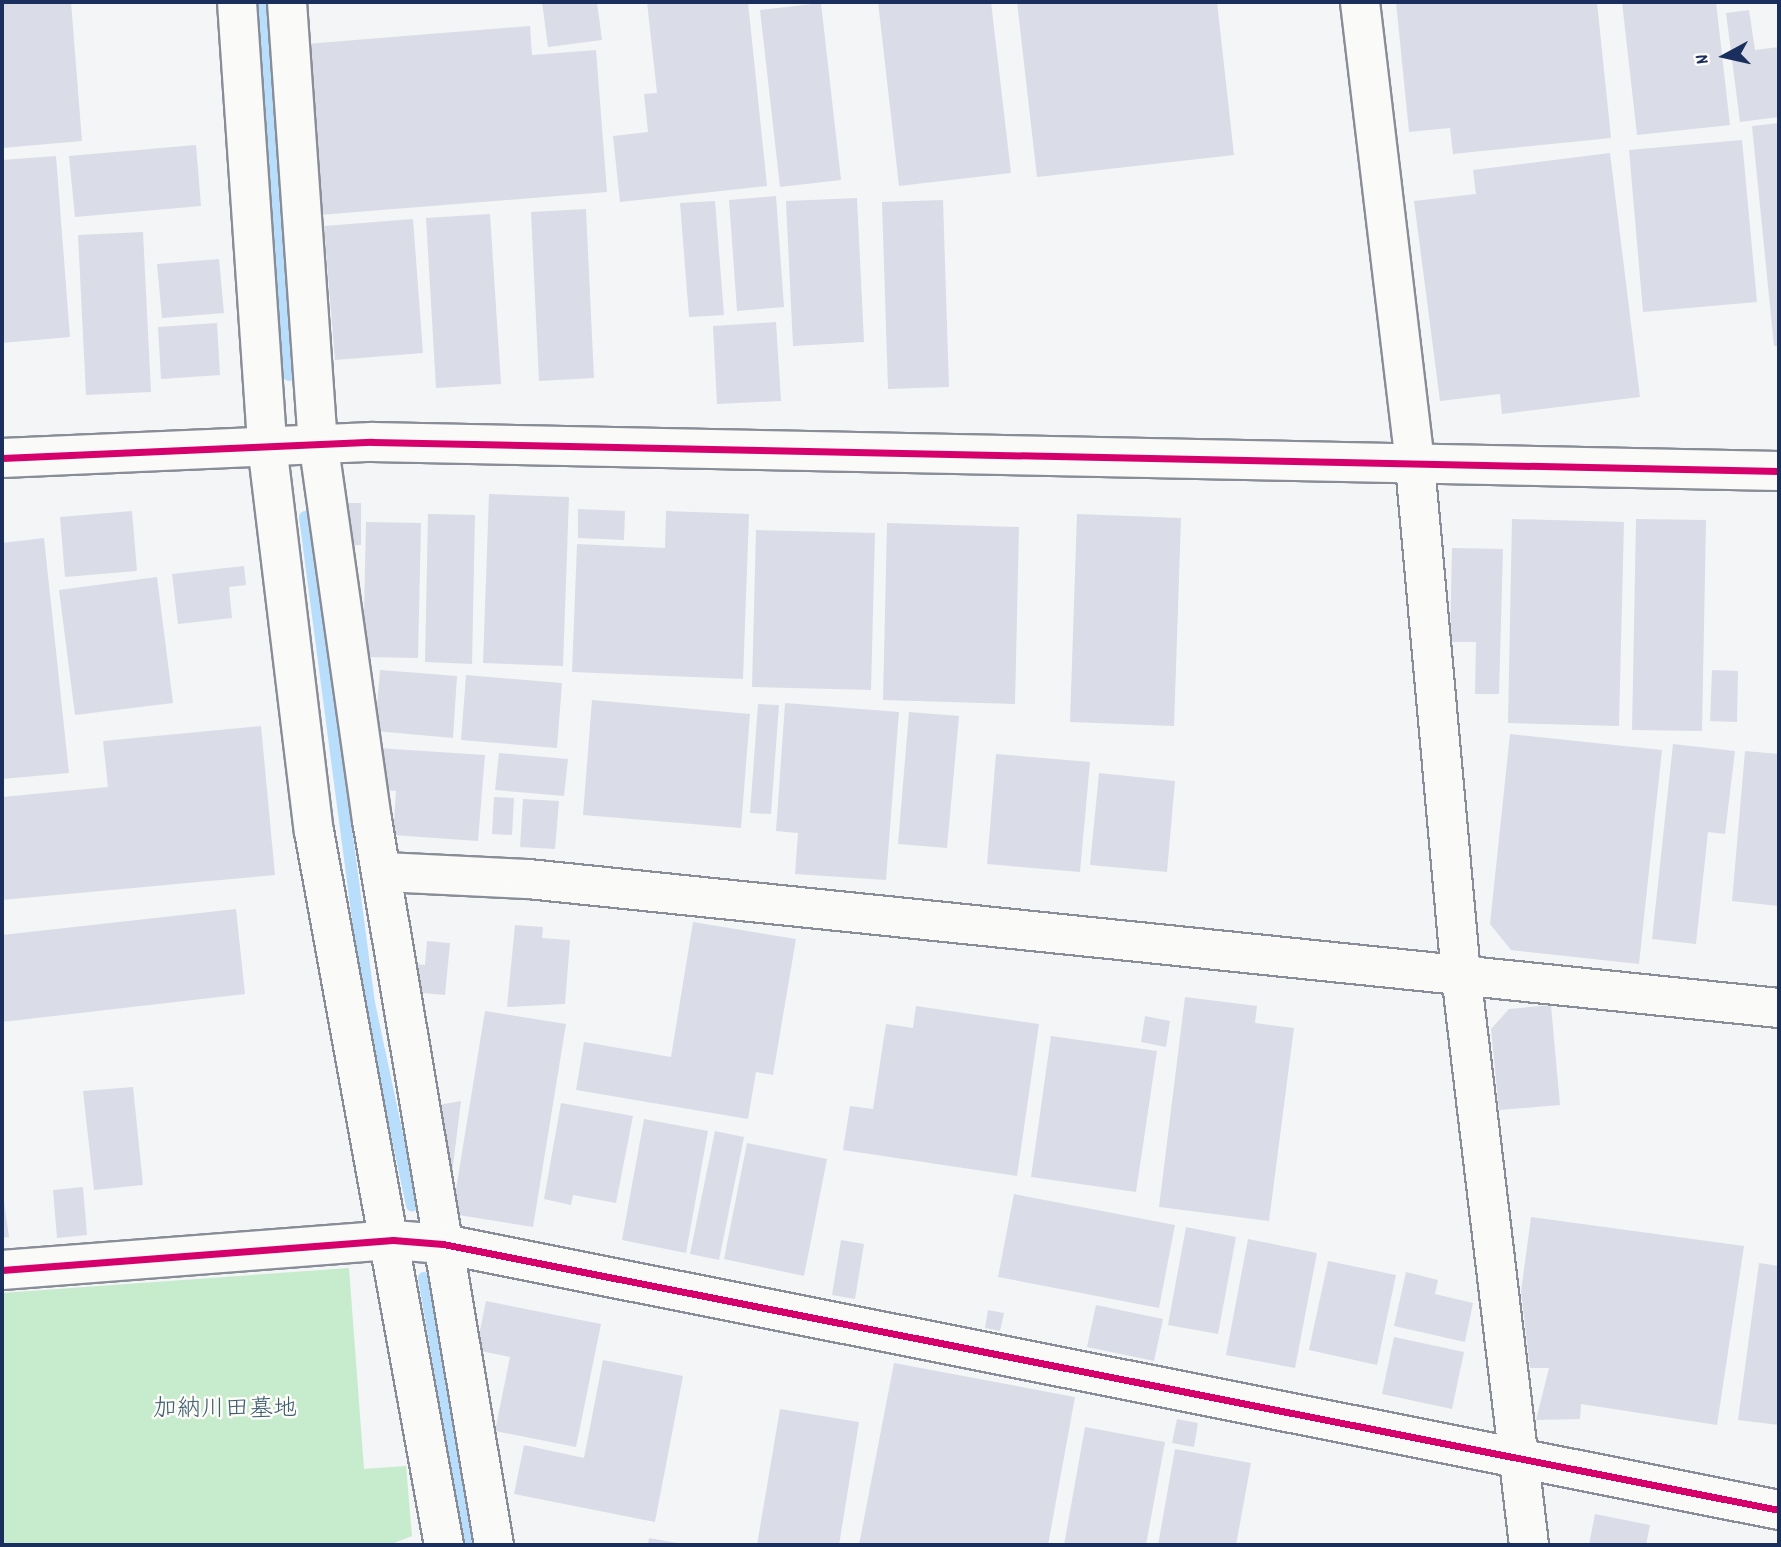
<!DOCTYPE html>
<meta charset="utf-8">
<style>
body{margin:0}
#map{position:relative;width:1781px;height:1547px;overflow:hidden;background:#f4f5f7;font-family:Dekko,"Klee One",sans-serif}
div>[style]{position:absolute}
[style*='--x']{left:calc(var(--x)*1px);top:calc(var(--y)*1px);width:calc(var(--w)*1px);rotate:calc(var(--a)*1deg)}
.green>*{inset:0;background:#c6ebcd}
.stream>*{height:12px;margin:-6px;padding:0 6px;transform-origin:6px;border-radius:6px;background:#b8defc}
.building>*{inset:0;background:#dadde7}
.roads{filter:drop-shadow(2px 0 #898d97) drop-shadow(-2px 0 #898d97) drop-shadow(0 2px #898d97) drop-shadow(0 -2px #898d97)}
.street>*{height:38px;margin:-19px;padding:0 19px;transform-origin:19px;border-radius:19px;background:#fafaf9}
.secondary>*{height:38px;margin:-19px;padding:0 19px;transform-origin:19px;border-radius:19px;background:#fafaf9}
.cycleway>*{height:7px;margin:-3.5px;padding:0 3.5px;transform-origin:3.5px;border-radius:3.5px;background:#d6006c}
span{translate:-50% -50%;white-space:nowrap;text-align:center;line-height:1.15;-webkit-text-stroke:5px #fdfcf7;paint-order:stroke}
.park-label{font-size:24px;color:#3c5c71}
.frame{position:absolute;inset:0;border:4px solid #1b2f5e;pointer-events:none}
.north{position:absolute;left:1690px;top:21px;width:70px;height:70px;-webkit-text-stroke:5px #fdfcf7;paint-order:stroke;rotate:262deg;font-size:19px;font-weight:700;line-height:28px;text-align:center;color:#1b2f5e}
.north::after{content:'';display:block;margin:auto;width:24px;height:32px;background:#1b2f5e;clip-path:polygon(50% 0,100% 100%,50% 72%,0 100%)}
</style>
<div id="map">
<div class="green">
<i style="clip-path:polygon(349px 1268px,364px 1469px,406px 1466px,412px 1536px,389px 1545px,2px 1545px,2px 1293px)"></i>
</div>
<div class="stream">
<i style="--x:262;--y:2;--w:374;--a:85.9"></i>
<i style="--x:305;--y:517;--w:490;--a:82.5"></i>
<i style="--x:369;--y:1003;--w:207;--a:78"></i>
<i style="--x:424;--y:1278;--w:271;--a:80.2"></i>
</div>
<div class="building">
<i style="clip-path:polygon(2px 2px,71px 2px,82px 141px,2px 148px)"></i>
<i style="clip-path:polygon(542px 2px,597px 2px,602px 40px,548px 47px)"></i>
<i style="clip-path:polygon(647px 2px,748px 2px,767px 186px,620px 202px,613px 136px,648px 132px,644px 94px,657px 93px)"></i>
<i style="clip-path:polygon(878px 2px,991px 2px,1011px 173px,899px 186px)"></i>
<i style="clip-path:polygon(1017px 2px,1217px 2px,1234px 155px,1037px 177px)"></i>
<i style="clip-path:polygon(1396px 2px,1597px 2px,1611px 138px,1453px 154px,1450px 128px,1409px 132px)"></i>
<i style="clip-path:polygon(1622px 2px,1716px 2px,1730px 125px,1637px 135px)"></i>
<i style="clip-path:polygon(821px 3px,841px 180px,780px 187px,760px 10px)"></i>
<i style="clip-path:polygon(1749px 10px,1755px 50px,1779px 47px,1779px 117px,1740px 122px,1726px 13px)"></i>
<i style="clip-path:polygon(530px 26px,532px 55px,596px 50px,607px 192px,319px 215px,306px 44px)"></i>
<i style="clip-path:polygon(1779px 123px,1779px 346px,1774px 346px,1752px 126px)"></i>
<i style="clip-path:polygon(1742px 140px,1757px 302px,1643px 312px,1629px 150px)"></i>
<i style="clip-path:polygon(196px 145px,201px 206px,75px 217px,69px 156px)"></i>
<i style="clip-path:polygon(1610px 153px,1640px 397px,1502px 414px,1500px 394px,1440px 401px,1414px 201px,1476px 194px,1473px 170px)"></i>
<i style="clip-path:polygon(56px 156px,70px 337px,2px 343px,2px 160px)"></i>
<i style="clip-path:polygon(776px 196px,784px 307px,737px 311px,729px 200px)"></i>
<i style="clip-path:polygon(857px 198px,864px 342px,793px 346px,786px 201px)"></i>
<i style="clip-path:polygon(943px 200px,949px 387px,888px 389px,882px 202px)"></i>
<i style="clip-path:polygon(715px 201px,724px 315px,689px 317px,680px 203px)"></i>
<i style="clip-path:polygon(586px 209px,594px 378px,539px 381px,531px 212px)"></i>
<i style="clip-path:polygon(490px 214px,501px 384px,436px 388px,426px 218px)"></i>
<i style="clip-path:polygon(413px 219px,423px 353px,335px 360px,324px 226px)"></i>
<i style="clip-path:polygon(143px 232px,151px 392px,86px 395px,78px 235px)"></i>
<i style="clip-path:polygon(219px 259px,224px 313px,162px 318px,157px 264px)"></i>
<i style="clip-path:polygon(776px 322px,781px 401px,717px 404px,713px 326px)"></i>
<i style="clip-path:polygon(217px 323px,220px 375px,161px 379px,158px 327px)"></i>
<i style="clip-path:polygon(489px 494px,569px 497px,563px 666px,483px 663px)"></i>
<i style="clip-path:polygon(339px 503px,361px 503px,361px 545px,339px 546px)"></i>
<i style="clip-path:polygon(578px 509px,625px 511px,624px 540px,578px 538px)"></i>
<i style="clip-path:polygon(132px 511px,137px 571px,65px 577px,60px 517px)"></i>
<i style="clip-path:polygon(666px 511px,749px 514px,743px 679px,572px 672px,577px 544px,665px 548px)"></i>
<i style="clip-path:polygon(428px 514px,475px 515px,472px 664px,425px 662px)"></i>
<i style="clip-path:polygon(1077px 514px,1181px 518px,1174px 726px,1070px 722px)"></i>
<i style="clip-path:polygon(1512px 519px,1624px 522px,1619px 726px,1508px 723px)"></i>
<i style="clip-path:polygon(1636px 519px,1706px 520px,1702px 731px,1632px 730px)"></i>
<i style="clip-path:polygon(366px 522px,421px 523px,418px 658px,363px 657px)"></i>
<i style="clip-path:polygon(887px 523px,1019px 527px,1015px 704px,883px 700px)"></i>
<i style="clip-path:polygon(756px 530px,875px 533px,871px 690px,752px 687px)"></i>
<i style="clip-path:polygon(44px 538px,69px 773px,2px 779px,2px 543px)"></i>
<i style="clip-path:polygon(1452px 548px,1503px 549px,1499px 694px,1475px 694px,1476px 642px,1450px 642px)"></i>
<i style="clip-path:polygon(244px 566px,246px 585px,229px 587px,232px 618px,178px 624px,172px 574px)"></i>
<i style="clip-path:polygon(157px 577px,173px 703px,75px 715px,59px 590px)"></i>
<i style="clip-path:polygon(380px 670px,457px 676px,453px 738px,375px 731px)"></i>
<i style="clip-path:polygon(1712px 670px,1738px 671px,1737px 722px,1710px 721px)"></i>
<i style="clip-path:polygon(466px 675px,562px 683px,557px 748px,461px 740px)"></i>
<i style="clip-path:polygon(592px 700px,750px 714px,741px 828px,583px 815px)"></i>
<i style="clip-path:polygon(785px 703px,899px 712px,886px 880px,795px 874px,798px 833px,776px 831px)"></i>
<i style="clip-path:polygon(758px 704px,779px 705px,771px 814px,750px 813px)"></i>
<i style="clip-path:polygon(909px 712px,959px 716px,947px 848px,898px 844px)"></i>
<i style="clip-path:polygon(261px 726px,275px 875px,2px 900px,2px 797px,108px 787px,103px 741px)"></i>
<i style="clip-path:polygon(1510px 734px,1662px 750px,1639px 964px,1511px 950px,1490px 924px)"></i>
<i style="clip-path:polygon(1673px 744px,1735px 751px,1725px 834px,1708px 832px,1696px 944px,1652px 939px)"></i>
<i style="clip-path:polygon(378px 748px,485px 755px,478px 841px,393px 835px,396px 791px,375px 789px)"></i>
<i style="clip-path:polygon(1745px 751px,1779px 754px,1779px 906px,1732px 901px)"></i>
<i style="clip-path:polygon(499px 753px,568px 759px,564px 796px,495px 790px)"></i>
<i style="clip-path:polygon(996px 754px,1090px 762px,1080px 872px,987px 864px)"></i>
<i style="clip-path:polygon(1099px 773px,1175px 781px,1167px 872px,1090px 865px)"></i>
<i style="clip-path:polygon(494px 797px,514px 798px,512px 835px,492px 834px)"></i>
<i style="clip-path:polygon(523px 799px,559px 801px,555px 849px,520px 847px)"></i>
<i style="clip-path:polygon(236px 909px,245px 994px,2px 1022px,2px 935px)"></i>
<i style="clip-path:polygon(693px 922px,796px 939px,773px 1075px,756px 1072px,748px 1119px,576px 1090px,584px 1042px,671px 1057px)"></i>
<i style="clip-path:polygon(515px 925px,543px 927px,542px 938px,570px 940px,565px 1004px,507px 1007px)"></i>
<i style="clip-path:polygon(427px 941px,450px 943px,445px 995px,411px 992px,414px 964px,425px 965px)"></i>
<i style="clip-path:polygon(1185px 997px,1257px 1006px,1255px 1023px,1294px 1028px,1269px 1221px,1159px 1207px)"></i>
<i style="clip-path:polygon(1551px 1005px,1560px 1105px,1499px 1110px,1491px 1029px,1509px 1009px)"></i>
<i style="clip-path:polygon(916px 1006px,1039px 1024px,1017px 1176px,843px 1150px,850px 1106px,873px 1109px,886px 1024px,913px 1028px)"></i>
<i style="clip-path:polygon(485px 1011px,566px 1024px,533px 1227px,452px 1214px)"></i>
<i style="clip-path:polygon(1145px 1016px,1170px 1021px,1166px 1047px,1141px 1042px)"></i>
<i style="clip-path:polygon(1051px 1036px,1157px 1051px,1136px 1192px,1031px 1177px)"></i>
<i style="clip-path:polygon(133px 1087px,143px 1185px,94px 1190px,83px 1091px)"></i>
<i style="clip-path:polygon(461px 1101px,450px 1190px,427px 1107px)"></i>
<i style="clip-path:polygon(561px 1103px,633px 1116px,616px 1203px,573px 1195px,571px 1205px,544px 1199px)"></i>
<i style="clip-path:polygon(644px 1119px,708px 1131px,686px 1253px,622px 1240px)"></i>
<i style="clip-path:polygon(715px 1131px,744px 1137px,719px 1260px,690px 1254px)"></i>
<i style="clip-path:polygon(747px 1143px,827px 1159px,804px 1276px,724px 1259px)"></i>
<i style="clip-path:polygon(83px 1187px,87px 1235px,57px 1238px,53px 1190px)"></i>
<i style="clip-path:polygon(2px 1188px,9px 1237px,2px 1238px)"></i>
<i style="clip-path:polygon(1014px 1194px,1175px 1225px,1159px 1308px,998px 1277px)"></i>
<i style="clip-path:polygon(1531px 1217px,1744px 1246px,1717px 1425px,1581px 1404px,1580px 1419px,1536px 1420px,1549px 1368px,1530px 1368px,1521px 1292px)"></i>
<i style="clip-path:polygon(1186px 1227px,1236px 1237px,1218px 1334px,1168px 1325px)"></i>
<i style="clip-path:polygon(1248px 1239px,1317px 1253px,1295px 1368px,1226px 1355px)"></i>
<i style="clip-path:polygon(841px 1240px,864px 1244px,855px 1299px,832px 1295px)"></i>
<i style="clip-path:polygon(1328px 1261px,1396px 1275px,1377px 1365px,1309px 1350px)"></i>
<i style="clip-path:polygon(1759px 1263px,1779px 1266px,1779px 1425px,1738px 1420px)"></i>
<i style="clip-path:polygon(1406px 1272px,1438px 1280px,1435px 1294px,1473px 1303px,1465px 1342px,1394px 1326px)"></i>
<i style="clip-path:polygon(486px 1301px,601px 1324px,576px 1447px,495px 1431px,510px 1357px,476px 1350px)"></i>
<i style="clip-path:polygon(1096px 1305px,1163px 1319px,1154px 1361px,1087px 1347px)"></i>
<i style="clip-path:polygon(988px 1310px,1004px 1313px,1000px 1331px,985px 1328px)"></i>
<i style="clip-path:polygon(1394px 1337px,1464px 1352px,1452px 1409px,1382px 1394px)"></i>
<i style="clip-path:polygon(603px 1360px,683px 1376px,655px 1522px,514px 1494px,524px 1445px,584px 1458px)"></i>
<i style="clip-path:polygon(894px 1363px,1075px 1397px,1048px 1545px,859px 1545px)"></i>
<i style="clip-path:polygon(780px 1409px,859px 1422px,839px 1545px,757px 1545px)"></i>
<i style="clip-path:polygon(1177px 1419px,1198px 1423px,1194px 1447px,1172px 1443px)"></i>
<i style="clip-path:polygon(1085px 1427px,1165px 1442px,1146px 1545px,1064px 1545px)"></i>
<i style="clip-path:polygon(1175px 1449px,1251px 1463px,1236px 1545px,1158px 1545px)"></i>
<i style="clip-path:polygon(1595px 1514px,1650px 1525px,1646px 1545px,1589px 1545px)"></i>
<i style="clip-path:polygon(649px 1538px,683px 1544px,683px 1545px,648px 1545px)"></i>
</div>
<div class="roads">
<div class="street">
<i style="--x:237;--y:2;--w:444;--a:86.1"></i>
<i style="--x:267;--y:445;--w:389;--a:83.1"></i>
<i style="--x:314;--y:831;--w:726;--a:79.68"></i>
<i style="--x:287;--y:2;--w:440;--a:86"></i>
<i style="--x:318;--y:441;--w:383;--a:81.9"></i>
<i style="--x:372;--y:820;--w:735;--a:80.45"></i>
<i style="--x:1360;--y:2;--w:466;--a:83.2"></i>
<i style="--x:383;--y:872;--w:145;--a:2.8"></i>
<i style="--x:528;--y:879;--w:1258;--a:5.89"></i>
<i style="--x:2;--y:1270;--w:392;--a:-4.4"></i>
<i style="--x:393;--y:1240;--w:50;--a:4.6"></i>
<i style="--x:443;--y:1244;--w:1362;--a:11.26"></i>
</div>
<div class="secondary">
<i style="--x:2;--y:458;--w:370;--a:-2.5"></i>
<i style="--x:372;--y:442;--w:1407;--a:1.18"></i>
<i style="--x:1415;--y:465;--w:511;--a:84.84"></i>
<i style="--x:1461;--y:974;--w:575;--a:83.21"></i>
</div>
</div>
<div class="cycleway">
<i style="--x:2;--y:458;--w:370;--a:-2.5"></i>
<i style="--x:372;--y:442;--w:1407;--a:1.18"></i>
<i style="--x:2;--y:1270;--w:392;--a:-4.4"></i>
<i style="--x:393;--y:1240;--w:50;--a:4.6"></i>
<i style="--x:443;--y:1244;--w:1362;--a:11.26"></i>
</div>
<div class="park-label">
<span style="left:225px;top:1411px">加納川田墓地</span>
</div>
<div class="frame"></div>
<div class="north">N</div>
</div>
